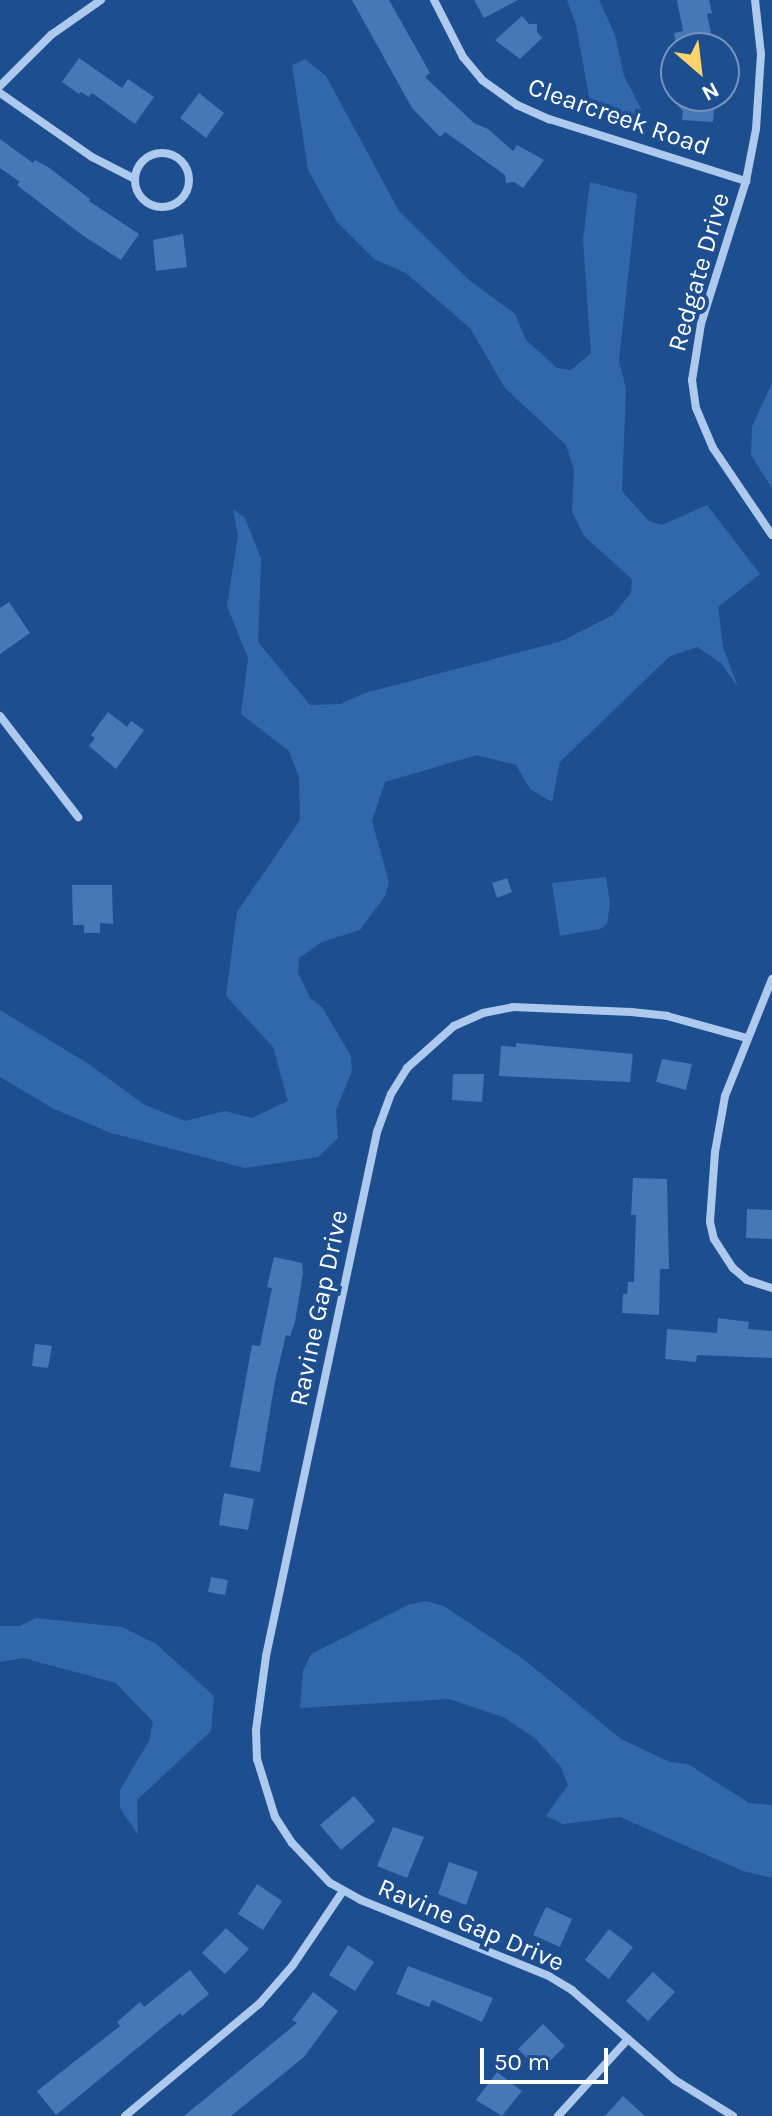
<!DOCTYPE html>
<style>
body{margin:0}
#map{position:relative;width:772px;height:2116px;overflow:hidden;background:#1d4e90;font-family:Karla,sans-serif}
div>[style]{position:absolute}
[style*='--x']{left:calc(var(--x)*1px);top:calc(var(--y)*1px);width:calc(var(--w)*1px);rotate:calc(var(--a)*1deg)}
.green>*{inset:0;background:#3168ad}
.building>*{inset:0;background:#4677b7}
.street>*{height:8px;margin:-4px;padding:0 4px;transform-origin:4px;border-radius:4px;background:#adc9ed}
.street>.ring{margin:-4px;padding:0;box-sizing:content-box;background:none;border:8px solid #adc9ed;border-radius:50%}
span{translate:-50% -50%;white-space:nowrap;text-align:center;line-height:1.15;-webkit-text-stroke:8px #1d4e90;paint-order:stroke}
.street-label{font-size:26px;color:#fff}
.north{position:absolute;left:660px;top:32px;width:80px;height:80px;box-sizing:border-box;background:#1d4e90;border:2px solid #7795bc;border-radius:50%;rotate:152deg;font-size:22px;font-weight:700;line-height:32px;text-align:center;color:#fff}
.north::after{content:'';display:block;margin:auto;width:28px;height:36px;background:#fdd46b;clip-path:polygon(50% 0,100% 100%,50% 72%,0 100%)}
.scale{position:absolute;left:480px;top:2048px;width:128px;height:36px;box-sizing:border-box;border:4px solid #fff;border-top:0;padding-left:10px;font-size:24px;line-height:28px;white-space:nowrap;color:#fff;-webkit-text-stroke:6px #1d4e90;paint-order:stroke}
</style>
<div id="map">
<div class="green">
<i style="clip-path:polygon(567px 0,599px 0,615px 35px,624px 76px,645px 116px,591px 107px,576px 25px)"></i>
<i style="clip-path:polygon(305px 59px,326px 76px,399px 211px,469px 280px,515px 314px,526px 340px,557px 368px,571px 370px,591px 353px,583px 240px,590px 182px,637px 194px,619px 361px,626px 389px,622px 491px,649px 521px,662px 525px,707px 505px,760px 574px,718px 607px,723px 647px,738px 687px,721px 663px,697px 647px,670px 656px,560px 762px,552px 802px,530px 789px,516px 765px,477px 755px,385px 782px,372px 821px,389px 882px,385px 896px,360px 930px,322px 942px,299px 958px,298px 973px,310px 998px,322px 1007px,351px 1056px,352px 1071px,336px 1110px,338px 1138px,318px 1157px,245px 1168px,111px 1133px,54px 1109px,0 1077px,0 1010px,87px 1063px,145px 1105px,185px 1121px,225px 1111px,252px 1118px,288px 1101px,273px 1047px,226px 996px,237px 912px,300px 820px,299px 777px,289px 751px,241px 714px,248px 658px,227px 606px,238px 536px,233px 509px,245px 518px,261px 559px,258px 642px,310px 705px,340px 704px,365px 693px,562px 641px,613px 615px,631px 593px,632px 579px,584px 536px,572px 512px,574px 470px,566px 445px,505px 388px,470px 328px,406px 273px,374px 259px,337px 222px,308px 170px,292px 65px)"></i>
<i style="clip-path:polygon(772px 383px,772px 488px,751px 455px,752px 427px)"></i>
<i style="clip-path:polygon(606px 877px,610px 903px,607px 924px,600px 929px,560px 936px,552px 883px)"></i>
<i style="clip-path:polygon(426px 1601px,444px 1606px,522px 1658px,621px 1739px,670px 1762px,688px 1764px,749px 1803px,772px 1805px,772px 1878px,743px 1871px,620px 1817px,563px 1824px,546px 1816px,568px 1785px,561px 1767px,535px 1738px,503px 1717px,449px 1699px,300px 1708px,303px 1671px,311px 1654px,408px 1605px)"></i>
<i style="clip-path:polygon(36px 1618px,122px 1627px,156px 1644px,214px 1696px,211px 1731px,137px 1800px,138px 1835px,120px 1808px,120px 1790px,149px 1741px,153px 1722px,116px 1683px,23px 1658px,0 1662px,0 1626px,19px 1626px)"></i>
</div>
<div class="building">
<i style="clip-path:polygon(352px 0,389px 0,430px 73px,425px 77px,474px 123px,488px 129px,513px 151px,517px 145px,544px 160px,523px 188px,514px 182px,506px 183px,505px 175px,445px 132px,440px 137px,412px 108px)"></i>
<i style="clip-path:polygon(474px 0,518px 0,484px 18px)"></i>
<i style="clip-path:polygon(677px 0,709px 0,712px 13px,707px 14px,714px 48px,677px 48px,674px 33px,683px 31px)"></i>
<i style="clip-path:polygon(522px 16px,529px 24px,537px 24px,537px 32px,542px 38px,520px 59px,495px 40px)"></i>
<i style="clip-path:polygon(79px 58px,122px 88px,128px 79px,154px 97px,135px 124px,92px 93px,89px 97px,81px 92px,79px 94px,62px 82px)"></i>
<i style="clip-path:polygon(199px 93px,224px 113px,206px 138px,180px 118px)"></i>
<i style="clip-path:polygon(684px 96px,715px 96px,713px 122px,682px 120px,683px 111px,678px 106px)"></i>
<i style="clip-path:polygon(0 139px,33px 163px,35px 160px,48px 167px,90px 199px,89px 201px,139px 234px,121px 260px,82px 235px,17px 185px,20px 182px,0 168px)"></i>
<i style="clip-path:polygon(183px 234px,187px 267px,156px 271px,153px 240px)"></i>
<i style="clip-path:polygon(9px 602px,30px 633px,0 654px,0 608px)"></i>
<i style="clip-path:polygon(108px 712px,127px 727px,131px 721px,144px 730px,116px 769px,89px 746px,95px 738px,91px 735px)"></i>
<i style="clip-path:polygon(507px 878px,512px 892px,497px 898px,492px 883px)"></i>
<i style="clip-path:polygon(72px 885px,112px 885px,113px 924px,100px 923px,100px 933px,84px 933px,84px 925px,73px 925px)"></i>
<i style="clip-path:polygon(516px 1043px,633px 1054px,630px 1082px,499px 1076px,501px 1046px,516px 1047px)"></i>
<i style="clip-path:polygon(662px 1059px,692px 1064px,686px 1090px,656px 1082px)"></i>
<i style="clip-path:polygon(453px 1074px,484px 1074px,482px 1102px,452px 1100px)"></i>
<i style="clip-path:polygon(633px 1178px,667px 1179px,669px 1269px,660px 1269px,659px 1315px,622px 1313px,623px 1294px,627px 1294px,628px 1282px,634px 1282px,636px 1215px,631px 1215px)"></i>
<i style="clip-path:polygon(747px 1209px,772px 1210px,772px 1239px,746px 1238px)"></i>
<i style="clip-path:polygon(274px 1257px,302px 1263px,303px 1273px,295px 1322px,290px 1336px,286px 1335px,275px 1381px,260px 1472px,230px 1467px,252px 1345px,260px 1346px,272px 1288px,267px 1287px)"></i>
<i style="clip-path:polygon(718px 1318px,749px 1322px,748px 1329px,772px 1331px,772px 1358px,697px 1355px,696px 1362px,665px 1359px,667px 1329px,717px 1333px)"></i>
<i style="clip-path:polygon(35px 1344px,52px 1346px,48px 1368px,32px 1366px)"></i>
<i style="clip-path:polygon(224px 1493px,254px 1499px,248px 1530px,219px 1525px)"></i>
<i style="clip-path:polygon(211px 1577px,228px 1580px,225px 1595px,208px 1592px)"></i>
<i style="clip-path:polygon(354px 1796px,375px 1821px,341px 1850px,320px 1825px)"></i>
<i style="clip-path:polygon(393px 1827px,424px 1837px,407px 1878px,377px 1866px)"></i>
<i style="clip-path:polygon(449px 1862px,478px 1872px,466px 1905px,438px 1894px)"></i>
<i style="clip-path:polygon(257px 1884px,282px 1901px,263px 1930px,238px 1914px)"></i>
<i style="clip-path:polygon(546px 1907px,572px 1919px,560px 1947px,533px 1935px)"></i>
<i style="clip-path:polygon(226px 1928px,249px 1949px,225px 1974px,202px 1953px)"></i>
<i style="clip-path:polygon(609px 1929px,633px 1947px,609px 1979px,585px 1960px)"></i>
<i style="clip-path:polygon(348px 1945px,374px 1962px,355px 1991px,329px 1975px)"></i>
<i style="clip-path:polygon(408px 1966px,493px 1998px,482px 2022px,432px 2000px,429px 2007px,396px 1994px)"></i>
<i style="clip-path:polygon(190px 1970px,209px 1994px,182px 2016px,180px 2013px,56px 2115px,37px 2091px,120px 2026px,117px 2022px,140px 2002px,144px 2007px)"></i>
<i style="clip-path:polygon(653px 1972px,675px 1992px,648px 2021px,626px 2001px)"></i>
<i style="clip-path:polygon(313px 1992px,338px 2011px,304px 2057px,231px 2116px,184px 2116px,297px 2023px,292px 2020px)"></i>
<i style="clip-path:polygon(543px 2024px,565px 2046px,540px 2071px,518px 2049px)"></i>
<i style="clip-path:polygon(497px 2072px,522px 2091px,502px 2116px,476px 2100px)"></i>
<i style="clip-path:polygon(623px 2096px,645px 2116px,605px 2116px)"></i>
</div>
<div class="street">
<i style="--x:434;--y:0;--w:64;--a:63"></i>
<i style="--x:463;--y:57;--w:30;--a:50"></i>
<i style="--x:482;--y:80;--w:43;--a:35.5"></i>
<i style="--x:517;--y:105;--w:35;--a:24"></i>
<i style="--x:549;--y:119;--w:207;--a:17.5"></i>
<i style="--x:755;--y:0;--w:54;--a:83.7"></i>
<i style="--x:761;--y:54;--w:75;--a:93.8"></i>
<i style="--x:756;--y:129;--w:53;--a:100.9"></i>
<i style="--x:746;--y:181;--w:150;--a:107.5"></i>
<i style="--x:701;--y:324;--w:57;--a:99.1"></i>
<i style="--x:692;--y:380;--w:28;--a:82"></i>
<i style="--x:696;--y:408;--w:43;--a:67"></i>
<i style="--x:713;--y:448;--w:105;--a:55.9"></i>
<i style="--x:0;--y:86;--w:72;--a:-45"></i>
<i style="--x:51;--y:35;--w:61;--a:-35"></i>
<i style="--x:0;--y:93;--w:112;--a:34.8"></i>
<i style="--x:92;--y:157;--w:48;--a:27.1"></i>
<i class="ring" style="left:135px;top:153px;width:46px;height:46px"></i>
<i style="--x:0;--y:716;--w:128;--a:52.3"></i>
<i style="--x:772;--y:979;--w:126;--a:111.9"></i>
<i style="--x:725;--y:1096;--w:57;--a:100.1"></i>
<i style="--x:715;--y:1152;--w:70;--a:94.1"></i>
<i style="--x:710;--y:1222;--w:17;--a:77"></i>
<i style="--x:714;--y:1239;--w:35;--a:57"></i>
<i style="--x:733;--y:1268;--w:18;--a:41"></i>
<i style="--x:747;--y:1280;--w:26;--a:18"></i>
<i style="--x:125;--y:2116;--w:176;--a:-39.9"></i>
<i style="--x:260;--y:2003;--w:50;--a:-49"></i>
<i style="--x:293;--y:1965;--w:89;--a:-56"></i>
<i style="--x:558;--y:2116;--w:104;--a:-47.7"></i>
<i style="--x:733;--y:2116;--w:68;--a:-148.2"></i>
<i style="--x:675;--y:2080;--w:137;--a:-138.9"></i>
<i style="--x:572;--y:1990;--w:27;--a:-149"></i>
<i style="--x:549;--y:1976;--w:203;--a:-158"></i>
<i style="--x:361;--y:1900;--w:35;--a:-151"></i>
<i style="--x:330;--y:1883;--w:55;--a:-133.5"></i>
<i style="--x:292;--y:1843;--w:31;--a:-123"></i>
<i style="--x:275;--y:1817;--w:61;--a:-107.2"></i>
<i style="--x:257;--y:1759;--w:29;--a:-92"></i>
<i style="--x:256;--y:1730;--w:75;--a:-82.3"></i>
<i style="--x:266;--y:1656;--w:536;--a:-78.04"></i>
<i style="--x:377;--y:1132;--w:40;--a:-69.8"></i>
<i style="--x:391;--y:1094;--w:31;--a:-58"></i>
<i style="--x:407;--y:1068;--w:63;--a:-41.8"></i>
<i style="--x:454;--y:1026;--w:32;--a:-24"></i>
<i style="--x:483;--y:1013;--w:31;--a:-11"></i>
<i style="--x:513;--y:1007;--w:118;--a:2.4"></i>
<i style="--x:631;--y:1012;--w:36;--a:6"></i>
<i style="--x:667;--y:1016;--w:83;--a:15.4"></i>
</div>
<div class="street-label">
<span style="left:619px;top:117px;rotate:19deg">Clearcreek Road</span>
<span style="left:699px;top:272px;rotate:-74deg">Redgate Drive</span>
<span style="left:319px;top:1308px;rotate:-78deg">Ravine Gap Drive</span>
<span style="left:471px;top:1925px;rotate:23deg">Ravine Gap Drive</span>
</div>
<div class="north">N</div>
<div class="scale">50 m</div>
</div>
